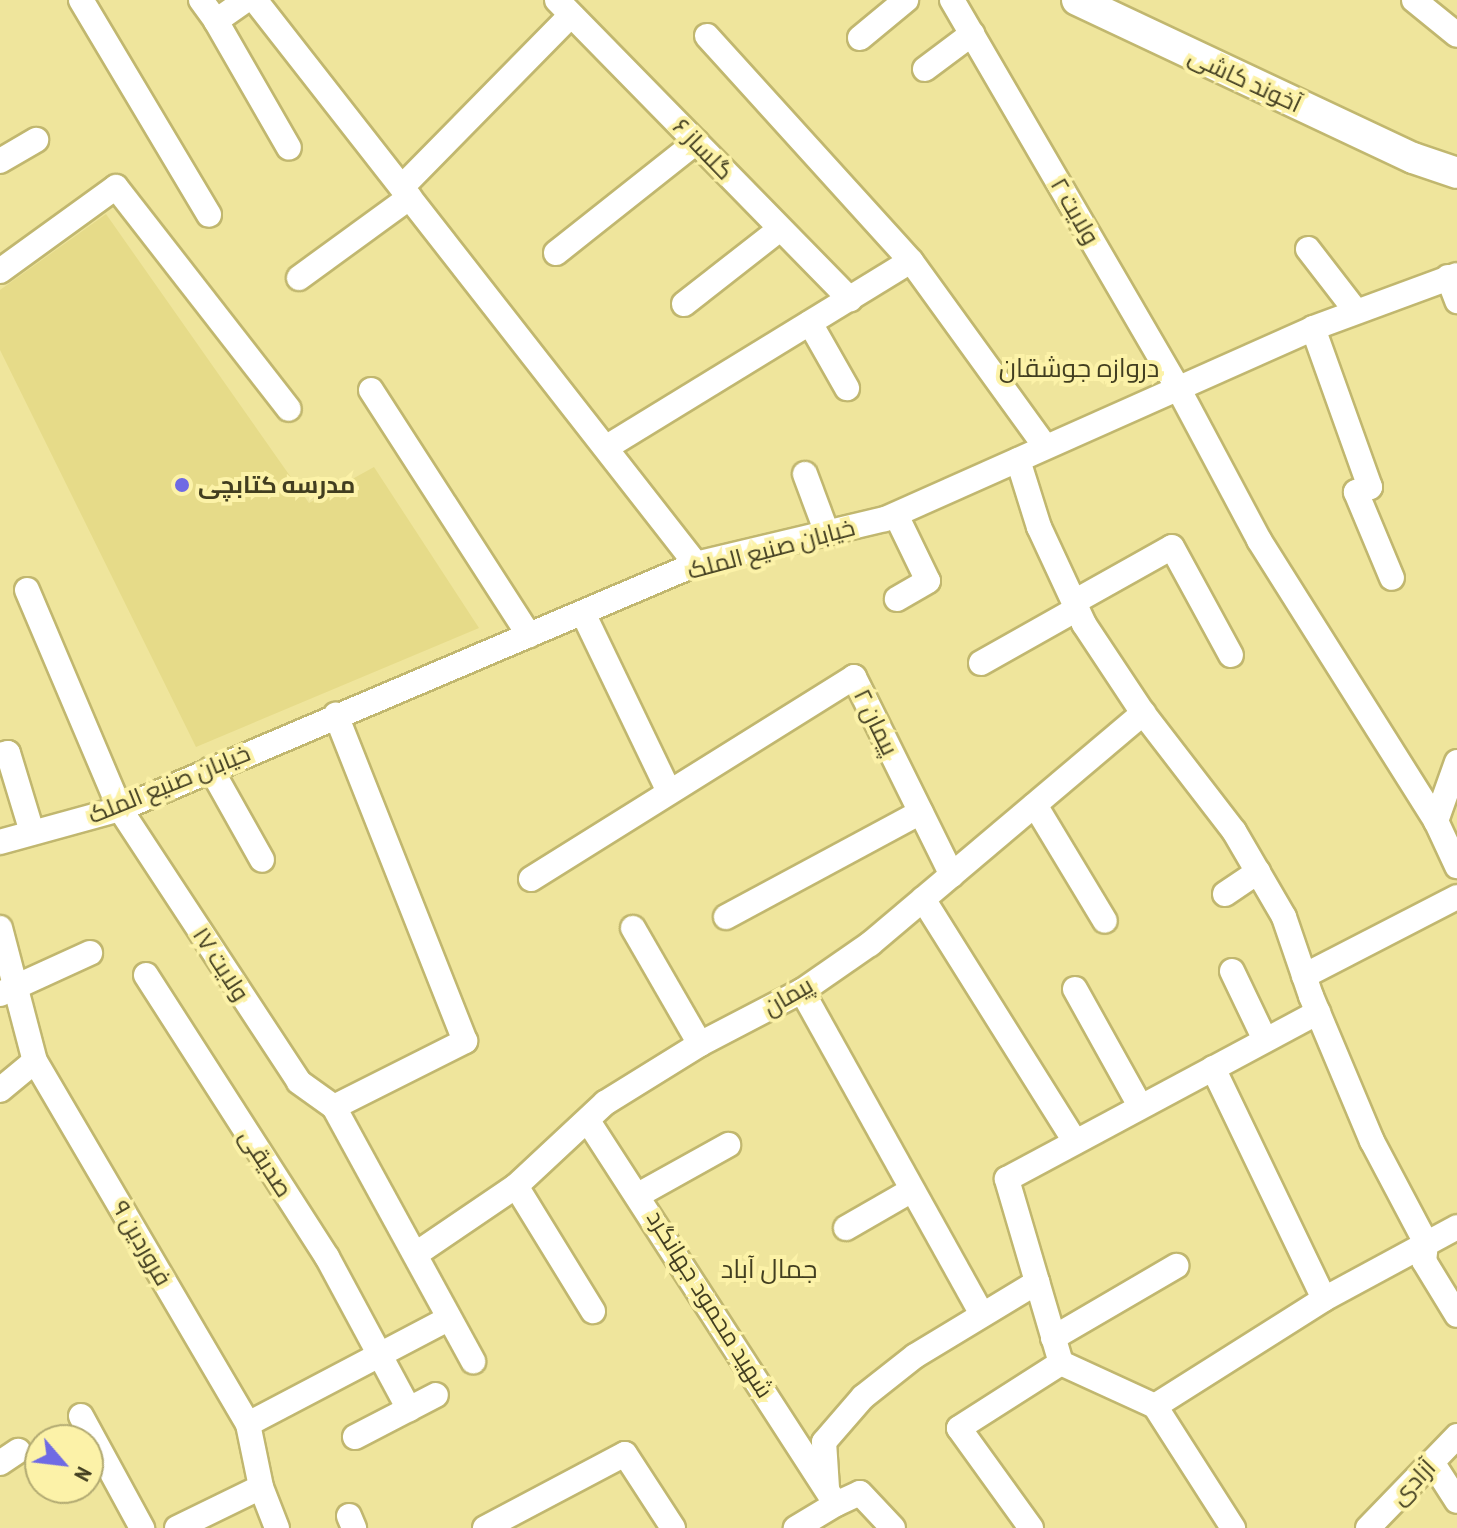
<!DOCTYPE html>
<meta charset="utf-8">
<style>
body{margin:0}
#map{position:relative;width:1457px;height:1528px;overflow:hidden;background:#efe59c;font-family:"PT Sans Narrow",Cairo,sans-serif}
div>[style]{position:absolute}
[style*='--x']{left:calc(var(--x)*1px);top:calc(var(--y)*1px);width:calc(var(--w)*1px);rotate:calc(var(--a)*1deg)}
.built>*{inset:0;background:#e6db89}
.roads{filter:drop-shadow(2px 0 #c1b76f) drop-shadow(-2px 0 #c1b76f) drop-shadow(0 2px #c1b76f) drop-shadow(0 -2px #c1b76f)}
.minor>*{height:24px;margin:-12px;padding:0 12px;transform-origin:12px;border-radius:12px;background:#fff}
.major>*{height:30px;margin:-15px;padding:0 15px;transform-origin:15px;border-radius:15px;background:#fff}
.dots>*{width:22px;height:22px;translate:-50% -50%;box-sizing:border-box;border:4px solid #fcf2a8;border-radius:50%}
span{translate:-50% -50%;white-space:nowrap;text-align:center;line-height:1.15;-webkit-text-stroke:8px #fcf2a8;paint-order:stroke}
.street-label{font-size:24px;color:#423e20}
.poi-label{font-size:24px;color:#423e20;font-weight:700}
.left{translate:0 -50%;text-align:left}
.neighbourhood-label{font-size:26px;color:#423e20}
.north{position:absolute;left:24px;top:1424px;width:80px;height:80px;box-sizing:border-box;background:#fcf2a8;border:2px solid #b2aa72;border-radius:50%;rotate:118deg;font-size:22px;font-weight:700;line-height:32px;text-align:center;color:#423e20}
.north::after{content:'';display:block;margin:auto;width:28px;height:36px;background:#6f6ae4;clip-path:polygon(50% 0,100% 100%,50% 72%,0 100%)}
</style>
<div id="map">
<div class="built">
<i style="clip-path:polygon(106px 214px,309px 503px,374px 467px,479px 628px,196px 747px,0 350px,0 290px)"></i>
</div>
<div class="roads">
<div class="minor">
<i style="--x:81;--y:0;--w:250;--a:59.2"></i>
<i style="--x:201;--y:0;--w:26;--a:54"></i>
<i style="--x:216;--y:21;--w:37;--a:-35"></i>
<i style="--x:255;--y:0;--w:716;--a:51.98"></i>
<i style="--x:557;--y:0;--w:419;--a:45.6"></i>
<i style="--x:952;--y:0;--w:449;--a:59.8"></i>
<i style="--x:1178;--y:388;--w:172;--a:61.9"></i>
<i style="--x:1259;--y:540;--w:332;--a:57.8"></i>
<i style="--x:1414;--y:0;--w:55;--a:39.1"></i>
<i style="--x:216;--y:21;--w:146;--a:60.1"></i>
<i style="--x:707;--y:36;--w:304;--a:47.8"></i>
<i style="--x:911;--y:261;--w:228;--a:54.1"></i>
<i style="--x:860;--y:38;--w:60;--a:-39.6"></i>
<i style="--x:925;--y:69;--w:59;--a:-36.7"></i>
<i style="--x:0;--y:161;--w:42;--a:-30.3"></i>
<i style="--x:402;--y:187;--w:241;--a:-45.5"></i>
<i style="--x:1308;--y:249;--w:78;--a:52.3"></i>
<i style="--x:556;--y:253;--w:179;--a:-38.4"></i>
<i style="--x:0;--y:271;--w:143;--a:-35.9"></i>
<i style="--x:116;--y:187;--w:281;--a:52.1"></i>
<i style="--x:1448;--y:277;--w:26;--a:69"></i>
<i style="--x:299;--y:278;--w:137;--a:-36.1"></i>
<i style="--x:684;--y:304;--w:122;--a:-38"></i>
<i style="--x:810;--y:323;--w:75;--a:60.4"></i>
<i style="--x:1313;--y:328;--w:169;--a:70.3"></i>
<i style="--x:1370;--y:487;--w:15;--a:160"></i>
<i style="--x:1356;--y:492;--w:93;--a:67.3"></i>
<i style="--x:371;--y:390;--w:292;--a:57.2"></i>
<i style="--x:607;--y:447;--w:356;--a:-31.5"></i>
<i style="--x:1018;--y:460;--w:70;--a:72.6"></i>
<i style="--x:1039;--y:527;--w:107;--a:65.1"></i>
<i style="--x:1084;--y:624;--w:107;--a:56.5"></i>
<i style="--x:1143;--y:713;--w:149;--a:52.4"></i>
<i style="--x:1234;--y:831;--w:99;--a:59.8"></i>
<i style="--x:1284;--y:917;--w:83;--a:71.1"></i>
<i style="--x:1311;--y:996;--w:157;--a:67.2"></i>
<i style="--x:1372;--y:1141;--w:115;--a:62.1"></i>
<i style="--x:805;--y:474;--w:63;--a:69.6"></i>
<i style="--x:896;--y:515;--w:73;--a:64.1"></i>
<i style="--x:928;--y:581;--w:36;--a:150"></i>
<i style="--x:27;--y:590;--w:238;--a:67"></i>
<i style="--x:120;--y:809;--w:326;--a:56.7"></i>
<i style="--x:299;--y:1082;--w:43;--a:35.5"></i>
<i style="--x:334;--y:1107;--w:290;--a:61.3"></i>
<i style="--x:1074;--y:602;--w:112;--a:-29.3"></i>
<i style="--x:1172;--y:547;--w:123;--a:61.4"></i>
<i style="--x:584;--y:615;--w:196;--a:64.3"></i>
<i style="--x:981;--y:663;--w:110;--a:-29.4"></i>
<i style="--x:0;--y:755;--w:8;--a:-14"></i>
<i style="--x:8;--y:753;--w:83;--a:73.1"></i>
<i style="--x:1457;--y:762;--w:63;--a:109.6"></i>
<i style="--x:1436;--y:821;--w:50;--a:65"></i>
<i style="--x:211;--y:769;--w:104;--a:60.7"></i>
<i style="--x:1035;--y:805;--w:135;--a:58.9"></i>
<i style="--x:0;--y:842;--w:124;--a:-15.4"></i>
<i style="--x:120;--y:809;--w:626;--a:-23.04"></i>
<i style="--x:696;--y:564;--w:194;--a:-13.4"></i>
<i style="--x:885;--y:519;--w:469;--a:-24"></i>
<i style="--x:1313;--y:328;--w:153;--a:-20.2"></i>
<i style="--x:531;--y:879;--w:381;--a:-32"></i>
<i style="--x:854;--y:677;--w:221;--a:63.7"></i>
<i style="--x:1225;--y:894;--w:40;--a:-34"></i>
<i style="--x:923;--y:899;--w:286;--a:57.9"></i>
<i style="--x:726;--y:917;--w:221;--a:-28.3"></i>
<i style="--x:0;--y:928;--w:138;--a:75.3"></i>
<i style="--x:35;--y:1061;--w:421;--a:59.6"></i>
<i style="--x:248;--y:1424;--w:64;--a:78.3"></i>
<i style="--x:261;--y:1487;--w:44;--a:68.7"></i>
<i style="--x:633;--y:928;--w:134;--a:60"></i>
<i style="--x:1232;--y:971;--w:76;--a:64.4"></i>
<i style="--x:146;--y:975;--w:335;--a:57.3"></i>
<i style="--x:327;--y:1257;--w:173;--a:61.7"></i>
<i style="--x:1304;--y:976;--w:172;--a:-27.3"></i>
<i style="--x:1075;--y:989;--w:134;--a:60.9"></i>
<i style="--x:802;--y:991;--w:368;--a:60.9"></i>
<i style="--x:0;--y:994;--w:99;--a:-24.5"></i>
<i style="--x:1213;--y:1068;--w:256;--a:64.3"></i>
<i style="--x:0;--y:1090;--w:45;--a:-39.6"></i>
<i style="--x:334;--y:1107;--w:147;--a:-26.7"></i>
<i style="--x:465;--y:1041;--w:351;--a:-111.6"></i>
<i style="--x:588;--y:1121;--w:456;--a:57.1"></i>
<i style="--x:836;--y:1504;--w:47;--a:149"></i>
<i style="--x:516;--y:1186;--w:147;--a:58.4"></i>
<i style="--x:640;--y:1194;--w:101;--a:-29.1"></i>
<i style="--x:846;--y:1228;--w:76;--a:-29.9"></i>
<i style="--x:1426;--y:1243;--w:18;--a:96"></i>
<i style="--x:1424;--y:1261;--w:63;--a:58.6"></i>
<i style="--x:416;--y:1254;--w:121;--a:-34.2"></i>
<i style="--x:516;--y:1186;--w:122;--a:-43"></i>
<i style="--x:605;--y:1103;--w:112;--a:-31.8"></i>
<i style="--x:700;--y:1044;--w:115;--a:-27.5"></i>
<i style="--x:802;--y:991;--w:83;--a:-34.7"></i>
<i style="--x:870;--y:944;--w:358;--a:-40.2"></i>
<i style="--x:1053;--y:1338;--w:143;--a:-30.3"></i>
<i style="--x:1061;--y:1363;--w:192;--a:-106.4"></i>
<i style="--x:1007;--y:1179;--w:353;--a:-28.2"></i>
<i style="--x:1155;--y:1406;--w:200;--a:-32.3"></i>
<i style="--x:1324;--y:1299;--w:151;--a:-28.4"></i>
<i style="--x:1155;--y:1406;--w:145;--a:57.4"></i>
<i style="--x:81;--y:1416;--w:128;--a:61.4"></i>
<i style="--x:248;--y:1424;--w:226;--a:-27.7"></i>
<i style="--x:355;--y:1437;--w:91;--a:-27.4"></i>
<i style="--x:1432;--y:1462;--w:46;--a:57.3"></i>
<i style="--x:0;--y:1463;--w:22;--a:-34"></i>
<i style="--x:827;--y:1488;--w:46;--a:-93.7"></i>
<i style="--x:824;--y:1442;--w:60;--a:-49.1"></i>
<i style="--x:863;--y:1397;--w:66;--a:-38.3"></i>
<i style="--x:915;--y:1356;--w:143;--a:-31.2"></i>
<i style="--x:836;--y:1504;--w:26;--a:-25"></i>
<i style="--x:860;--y:1493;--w:48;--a:46.7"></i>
<i style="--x:349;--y:1516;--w:13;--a:67"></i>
<i style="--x:177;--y:1528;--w:93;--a:-26"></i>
<i style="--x:485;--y:1528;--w:158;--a:-27.9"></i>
<i style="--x:625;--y:1454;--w:88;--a:57"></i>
<i style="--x:1031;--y:1528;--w:123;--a:-125.8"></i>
<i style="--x:959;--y:1428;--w:121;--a:-32.5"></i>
<i style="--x:1061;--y:1363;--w:103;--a:24.6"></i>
<i style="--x:1368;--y:1528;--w:128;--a:-45.9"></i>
</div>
<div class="major">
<i style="--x:1077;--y:0;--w:371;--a:25.2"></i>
<i style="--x:1413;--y:158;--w:46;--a:18.8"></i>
</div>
</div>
<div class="dots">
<i style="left:182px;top:485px;background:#6f6ae4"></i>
</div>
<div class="street-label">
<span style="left:1245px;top:80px;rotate:25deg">آخوند کاشی</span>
<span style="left:703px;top:149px;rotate:46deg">گلساز ۶</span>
<span style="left:1075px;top:211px;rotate:60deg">ولایت ۲</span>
<span style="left:771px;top:549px;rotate:-15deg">خیابان صنیع الملک</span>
<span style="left:876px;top:722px;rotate:64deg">پیمان ۲</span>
<span style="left:169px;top:784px;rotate:-22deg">خیابان صنیع الملک</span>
<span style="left:221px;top:964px;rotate:57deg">ولایت ۱۷</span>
<span style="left:788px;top:996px;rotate:-30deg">پیمان</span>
<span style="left:266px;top:1163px;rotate:57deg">صدیقی</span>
<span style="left:142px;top:1243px;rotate:60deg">فروردین ۹</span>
<span style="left:710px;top:1304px;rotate:58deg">شهید محمود جهانگرد</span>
<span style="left:1413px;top:1482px;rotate:-46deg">آزادی</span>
</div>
<div class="poi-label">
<span class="left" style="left:198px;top:485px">مدرسه کتابچی</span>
</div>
<div class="neighbourhood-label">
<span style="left:1079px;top:368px">دروازه جوشقان</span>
<span style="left:769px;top:1269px">جمال آباد</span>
</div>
<div class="north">N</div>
</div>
